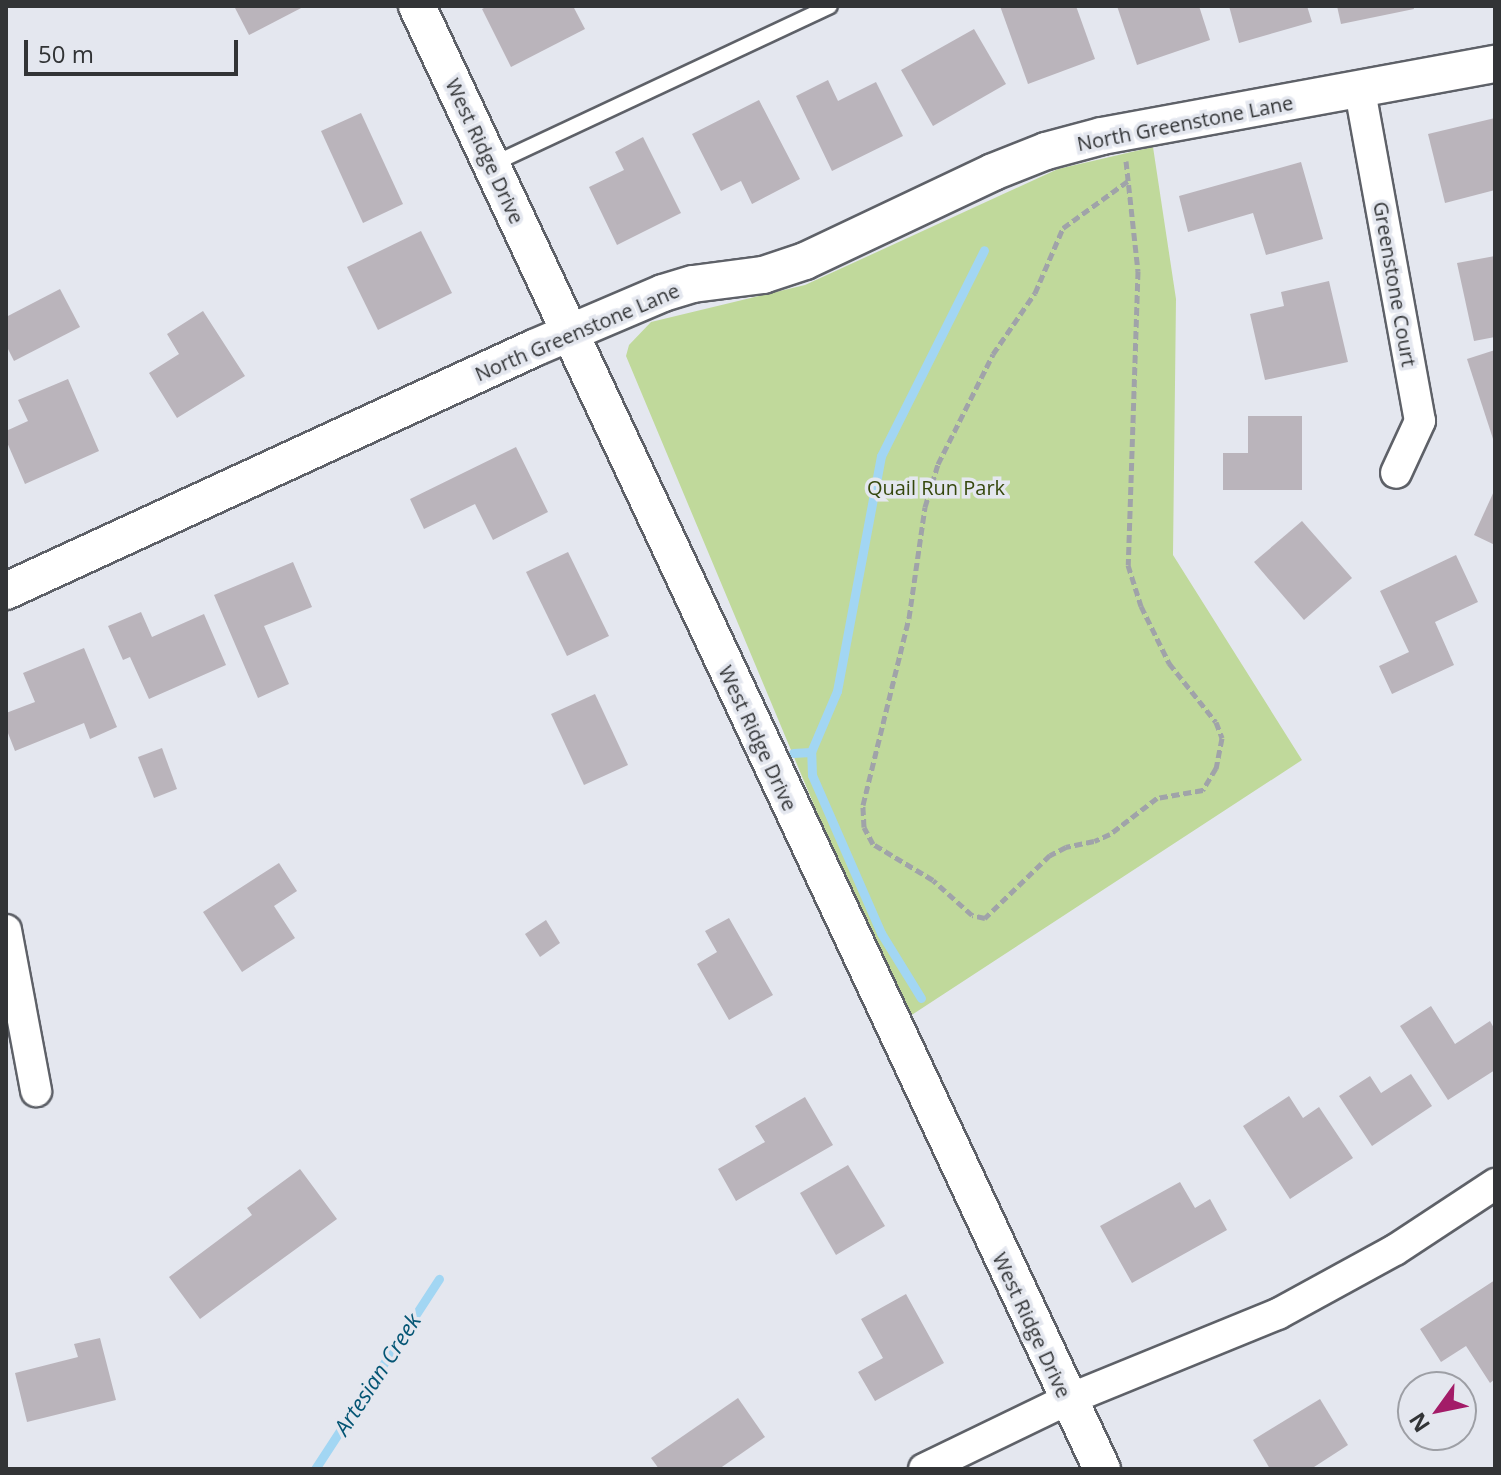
<!DOCTYPE html>
<style>
body{margin:0}
#map{position:relative;width:1501px;height:1475px;overflow:hidden;background:#e4e7ef;font-family:"Open Sans",sans-serif}
div>[style]{position:absolute}
[style*='--x']{left:calc(var(--x)*1px);top:calc(var(--y)*1px);width:calc(var(--w)*1px);rotate:calc(var(--a)*1deg)}
.green>*{inset:0;background:#c0d99b}
.stream>*{height:9px;margin:-4.5px;padding:0 4.5px;transform-origin:4.5px;border-radius:4.5px;background:#a2d6f3}
.building>*{inset:0;background:#bab4bb}
.path>*{height:5px;margin-top:-2.5px;transform-origin:0;background:repeating-linear-gradient(90deg,#a0a3a9 0 8px,transparent 0 12px)}
.roads{filter:drop-shadow(2px 0 #5e6168) drop-shadow(-2px 0 #5e6168) drop-shadow(0 2px #5e6168) drop-shadow(0 -2px #5e6168)}
.service>*{height:14px;margin:-7px;padding:0 7px;transform-origin:7px;border-radius:7px;background:#fff}
.minor>*{height:30px;margin:-15px;padding:0 15px;transform-origin:15px;border-radius:15px;background:#fff}
.tertiary>*{height:36px;margin:-18px;padding:0 18px;transform-origin:18px;border-radius:18px;background:#fff}
span{translate:-50% -50%;white-space:nowrap;text-align:center;line-height:1.15;-webkit-text-stroke:7px #e4e7ef;paint-order:stroke}
.street-label{font-size:20px;color:#323436}
.park-label{font-size:20px;color:#36480d}
.water-label{font-size:22px;color:#045574;font-style:italic}
.frame{position:absolute;inset:0;border:8px solid #323436;pointer-events:none}
.north{position:absolute;left:1397px;top:1371px;width:80px;height:80px;box-sizing:border-box;background:#e4e7ef;border:2px solid #9d9fa5;border-radius:50%;rotate:237deg;font-size:22px;font-weight:700;line-height:32px;text-align:center;color:#323436}
.north::after{content:'';display:block;margin:auto;width:28px;height:36px;background:#a31c68;clip-path:polygon(50% 0,100% 100%,50% 72%,0 100%)}
.scale{position:absolute;left:24px;top:40px;width:214px;height:36px;box-sizing:border-box;border:4px solid #323436;border-top:0;padding-left:10px;font-size:24px;line-height:28px;white-space:nowrap;color:#323436;-webkit-text-stroke:6px #e4e7ef;paint-order:stroke}
</style>
<div id="map">
<div class="green">
<i style="clip-path:polygon(1153px 147px,1176px 299px,1173px 555px,1302px 760px,904px 1020px,626px 356px,629px 345px,651px 322px,805px 285px,1058px 169px)"></i>
</div>
<div class="stream">
<i style="--x:793;--y:753;--w:18;--a:-3"></i>
<i style="--x:921;--y:998;--w:76;--a:-121.6"></i>
<i style="--x:881;--y:933;--w:172;--a:-113.6"></i>
<i style="--x:812;--y:775;--w:23;--a:-92"></i>
<i style="--x:811;--y:752;--w:66;--a:-66.9"></i>
<i style="--x:837;--y:691;--w:239;--a:-79.4"></i>
<i style="--x:881;--y:456;--w:230;--a:-63.4"></i>
<i style="--x:315;--y:1469;--w:227;--a:-56.9"></i>
</div>
<div class="building">
<i style="clip-path:polygon(234px 6px,305px 6px,249px 35px)"></i>
<i style="clip-path:polygon(488px 6px,573px 6px,585px 29px,511px 67px,482px 9px)"></i>
<i style="clip-path:polygon(1000px 6px,1076px 6px,1095px 59px,1028px 84px)"></i>
<i style="clip-path:polygon(1117px 6px,1199px 6px,1210px 40px,1137px 65px)"></i>
<i style="clip-path:polygon(1229px 6px,1307px 6px,1312px 22px,1239px 43px)"></i>
<i style="clip-path:polygon(1337px 6px,1413px 6px,1414px 9px,1341px 24px)"></i>
<i style="clip-path:polygon(974px 29px,1006px 84px,933px 126px,901px 70px)"></i>
<i style="clip-path:polygon(828px 80px,838px 101px,876px 82px,903px 136px,832px 171px,796px 96px)"></i>
<i style="clip-path:polygon(759px 100px,800px 179px,752px 204px,741px 181px,721px 191px,692px 134px)"></i>
<i style="clip-path:polygon(361px 113px,403px 204px,363px 223px,321px 131px)"></i>
<i style="clip-path:polygon(1495px 118px,1495px 190px,1445px 203px,1428px 134px)"></i>
<i style="clip-path:polygon(643px 137px,681px 213px,617px 245px,589px 187px,624px 170px,615px 152px)"></i>
<i style="clip-path:polygon(1301px 162px,1323px 239px,1266px 255px,1253px 213px,1188px 232px,1179px 196px)"></i>
<i style="clip-path:polygon(421px 231px,452px 293px,378px 330px,347px 267px)"></i>
<i style="clip-path:polygon(1495px 256px,1495px 337px,1474px 341px,1457px 263px)"></i>
<i style="clip-path:polygon(1329px 281px,1348px 362px,1265px 380px,1250px 314px,1284px 306px,1281px 292px)"></i>
<i style="clip-path:polygon(60px 289px,80px 327px,14px 361px,6px 345px,6px 317px)"></i>
<i style="clip-path:polygon(203px 311px,245px 376px,177px 418px,149px 373px,179px 354px,167px 334px)"></i>
<i style="clip-path:polygon(1495px 350px,1495px 442px,1494px 442px,1467px 359px)"></i>
<i style="clip-path:polygon(68px 379px,99px 451px,25px 484px,6px 440px,6px 431px,28px 421px,18px 400px)"></i>
<i style="clip-path:polygon(1248px 416px,1302px 416px,1302px 490px,1223px 490px,1223px 453px,1248px 453px)"></i>
<i style="clip-path:polygon(516px 447px,548px 512px,493px 540px,475px 504px,424px 529px,410px 499px)"></i>
<i style="clip-path:polygon(1495px 489px,1495px 545px,1474px 535px)"></i>
<i style="clip-path:polygon(1302px 521px,1352px 578px,1304px 620px,1254px 562px)"></i>
<i style="clip-path:polygon(568px 552px,609px 636px,567px 656px,526px 572px)"></i>
<i style="clip-path:polygon(1456px 555px,1478px 602px,1435px 622px,1454px 665px,1392px 694px,1379px 666px,1409px 652px,1380px 591px)"></i>
<i style="clip-path:polygon(293px 562px,312px 607px,264px 626px,289px 684px,258px 698px,214px 595px)"></i>
<i style="clip-path:polygon(141px 612px,152px 637px,204px 614px,226px 665px,149px 699px,130px 657px,123px 660px,108px 626px)"></i>
<i style="clip-path:polygon(84px 648px,117px 727px,90px 739px,84px 723px,15px 751px,6px 728px,6px 713px,35px 702px,23px 673px)"></i>
<i style="clip-path:polygon(595px 694px,628px 765px,584px 785px,551px 714px)"></i>
<i style="clip-path:polygon(162px 748px,177px 789px,154px 798px,138px 757px)"></i>
<i style="clip-path:polygon(279px 863px,297px 891px,274px 906px,295px 938px,242px 972px,203px 912px)"></i>
<i style="clip-path:polygon(729px 918px,773px 995px,729px 1020px,697px 964px,717px 952px,705px 931px)"></i>
<i style="clip-path:polygon(546px 920px,560px 943px,540px 957px,525px 934px)"></i>
<i style="clip-path:polygon(1431px 1006px,1455px 1044px,1490px 1021px,1495px 1030px,1495px 1070px,1448px 1100px,1400px 1026px)"></i>
<i style="clip-path:polygon(1411px 1074px,1432px 1106px,1372px 1146px,1339px 1096px,1370px 1076px,1381px 1093px)"></i>
<i style="clip-path:polygon(1289px 1096px,1303px 1118px,1319px 1107px,1353px 1158px,1290px 1199px,1243px 1126px)"></i>
<i style="clip-path:polygon(805px 1097px,833px 1145px,736px 1201px,718px 1169px,765px 1142px,755px 1126px)"></i>
<i style="clip-path:polygon(848px 1165px,885px 1226px,836px 1255px,800px 1193px)"></i>
<i style="clip-path:polygon(300px 1169px,337px 1219px,200px 1319px,169px 1277px,252px 1215px,247px 1208px)"></i>
<i style="clip-path:polygon(1180px 1182px,1195px 1208px,1210px 1199px,1227px 1230px,1132px 1283px,1100px 1226px)"></i>
<i style="clip-path:polygon(1495px 1280px,1495px 1379px,1490px 1383px,1466px 1346px,1441px 1362px,1420px 1329px)"></i>
<i style="clip-path:polygon(906px 1294px,944px 1363px,875px 1401px,858px 1372px,883px 1358px,861px 1319px)"></i>
<i style="clip-path:polygon(100px 1338px,116px 1400px,27px 1422px,15px 1373px,78px 1357px,74px 1344px)"></i>
<i style="clip-path:polygon(738px 1398px,765px 1437px,719px 1469px,659px 1469px,651px 1458px)"></i>
<i style="clip-path:polygon(1320px 1399px,1348px 1445px,1311px 1469px,1270px 1469px,1253px 1440px)"></i>
</div>
<div class="path">
<i style="--x:1126;--y:161;--w:111;--a:83.8"></i>
<i style="--x:1138;--y:271;--w:294;--a:91.9"></i>
<i style="--x:1128;--y:565;--w:43;--a:72.4"></i>
<i style="--x:1141;--y:606;--w:64;--a:63.8"></i>
<i style="--x:1169;--y:663;--w:75;--a:51.5"></i>
<i style="--x:1216;--y:722;--w:17;--a:69"></i>
<i style="--x:1222;--y:738;--w:31;--a:101"></i>
<i style="--x:1216;--y:768;--w:26;--a:121"></i>
<i style="--x:1203;--y:790;--w:47;--a:170.1"></i>
<i style="--x:1157;--y:798;--w:59;--a:142.5"></i>
<i style="--x:1110;--y:834;--w:17;--a:156"></i>
<i style="--x:1094;--y:841;--w:29;--a:168"></i>
<i style="--x:1066;--y:847;--w:18;--a:153"></i>
<i style="--x:1050;--y:855;--w:91;--a:135.9"></i>
<i style="--x:985;--y:918;--w:13;--a:-167"></i>
<i style="--x:972;--y:915;--w:52;--a:-138.1"></i>
<i style="--x:933;--y:880;--w:70;--a:-149"></i>
<i style="--x:873;--y:844;--w:19;--a:-118"></i>
<i style="--x:864;--y:827;--w:22;--a:-93"></i>
<i style="--x:863;--y:805;--w:193;--a:-76.2"></i>
<i style="--x:909;--y:618;--w:112;--a:-81.8"></i>
<i style="--x:925;--y:507;--w:45;--a:-73.2"></i>
<i style="--x:938;--y:464;--w:123;--a:-63.4"></i>
<i style="--x:993;--y:354;--w:74;--a:-55.5"></i>
<i style="--x:1035;--y:293;--w:71;--a:-66.7"></i>
<i style="--x:1063;--y:228;--w:80;--a:-35.9"></i>
</div>
<div class="roads">
<div class="service">
<i style="--x:491;--y:165;--w:374;--a:-25.1"></i>
</div>
<div class="minor">
<i style="--x:1360;--y:91;--w:335;--a:79.7"></i>
<i style="--x:1420;--y:421;--w:57;--a:114.8"></i>
<i style="--x:6;--y:930;--w:164;--a:79.4"></i>
<i style="--x:924;--y:1469;--w:159;--a:-25.8"></i>
<i style="--x:1067;--y:1400;--w:228;--a:-22.2"></i>
<i style="--x:1278;--y:1314;--w:133;--a:-28.7"></i>
<i style="--x:1395;--y:1250;--w:120;--a:-33.4"></i>
</div>
<div class="tertiary">
<i style="--x:417;--y:6;--w:1615;--a:64.91"></i>
<i style="--x:6;--y:591;--w:581;--a:-24.71"></i>
<i style="--x:534;--y:348;--w:140;--a:-23.1"></i>
<i style="--x:663;--y:293;--w:31;--a:-17"></i>
<i style="--x:693;--y:284;--w:71;--a:-7.3"></i>
<i style="--x:763;--y:275;--w:44;--a:-18.4"></i>
<i style="--x:805;--y:261;--w:208;--a:-25.3"></i>
<i style="--x:993;--y:172;--w:57;--a:-21.6"></i>
<i style="--x:1046;--y:151;--w:58;--a:-15"></i>
<i style="--x:1102;--y:136;--w:400;--a:-10.4"></i>
</div>
</div>
<div class="street-label">
<span style="left:1185px;top:123px;rotate:-11deg">North Greenstone Lane</span>
<span style="left:485px;top:151px;rotate:65deg">West Ridge Drive</span>
<span style="left:1395px;top:284px;rotate:80deg">Greenstone Court</span>
<span style="left:577px;top:332px;rotate:-23deg">North Greenstone Lane</span>
<span style="left:758px;top:738px;rotate:65deg">West Ridge Drive</span>
<span style="left:1032px;top:1325px;rotate:65deg">West Ridge Drive</span>
</div>
<div class="park-label">
<span style="left:936px;top:487px">Quail Run Park</span>
</div>
<div class="water-label">
<span style="left:377px;top:1374px;rotate:-57deg">Artesian Creek</span>
</div>
<div class="frame"></div>
<div class="north">N</div>
<div class="scale">50 m</div>
</div>
